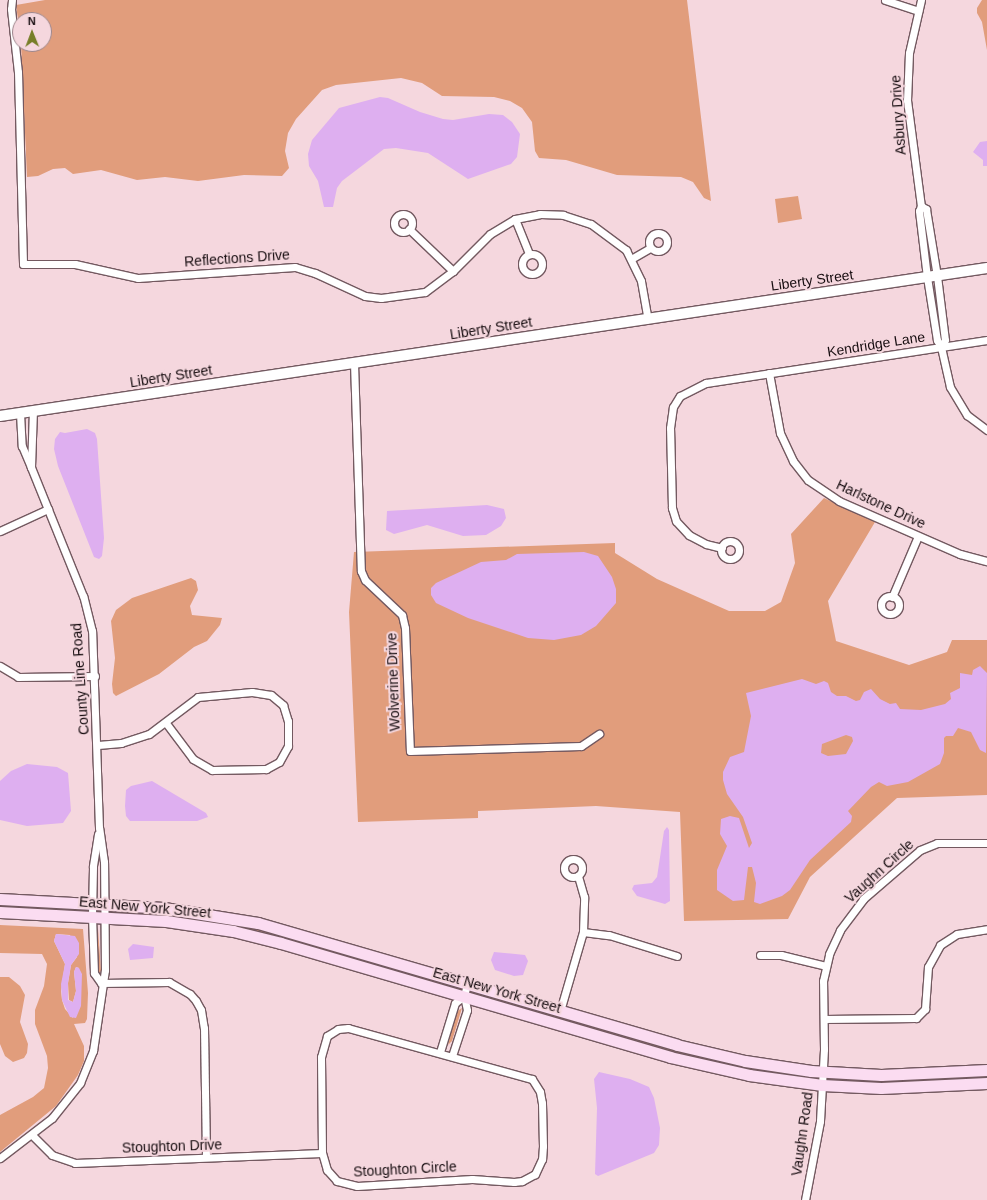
<!DOCTYPE html>
<style>
body{margin:0}
#map{position:relative;width:987px;height:1200px;overflow:hidden;background:#f5d7de;font-family:Helvetica,sans-serif}
div>[style]{position:absolute}
[style*='--x']{left:calc(var(--x)*1px);top:calc(var(--y)*1px);width:calc(var(--w)*1px);rotate:calc(var(--a)*1deg)}
.green>*{inset:0;background:#e19d7c}
.water>*{inset:0;background:#deaff0}
.roads{filter:drop-shadow(1px 0 #735960) drop-shadow(-1px 0 #735960) drop-shadow(0 1px #735960) drop-shadow(0 -1px #735960)}
.street>*{height:7px;margin:-3.5px;padding:0 3.5px;transform-origin:3.5px;border-radius:3.5px;background:#fff}
.street>.ring{margin:-3.5px;padding:0;box-sizing:content-box;background:none;border:7px solid #fff;border-radius:50%}
.secondary>*{height:10px;margin:-5px;padding:0 5px;transform-origin:5px;border-radius:5px;background:#fff}
.primary>*{height:11px;margin:-5.5px;padding:0 5.5px;transform-origin:5.5px;border-radius:5.5px;background:#fbdcf1}
span{translate:-50% -50%;white-space:nowrap;text-align:center;line-height:1.15;-webkit-text-stroke:4px #f5d7de;paint-order:stroke}
.street-label{font-size:14px;color:#170d10}
.north{position:absolute;left:12px;top:12px;width:40px;height:40px;box-sizing:border-box;background:#f5d7de;border:1px solid #9c868c;border-radius:50%;rotate:359deg;font-size:11px;font-weight:700;line-height:16px;text-align:center;color:#170d10}
.north::after{content:'';display:block;margin:auto;width:14px;height:18px;background:#777e28;clip-path:polygon(50% 0,100% 100%,50% 72%,0 100%)}
</style>
<div id="map">
<div class="green">
<i style="clip-path:polygon(45px 0,687px 0,711px 201px,704px 198px,693px 182px,681px 177px,617px 175px,566px 160px,539px 158px,535px 151px,532px 122px,522px 108px,510px 101px,494px 97px,442px 96px,422px 83px,401px 78px,336px 85px,322px 90px,296px 119px,288px 133px,285px 151px,289px 168px,282px 176px,244px 175px,198px 181px,165px 177px,137px 180px,101px 170px,73px 174px,65px 168px,53px 169px,38px 176px,27px 177px,21px 44px,44px 44px,44px 20px,20px 20px,20px 34px,16px 5px)"></i>
<i style="clip-path:polygon(982px 0,987px 0,987px 50px,982px 22px,977px 13px,977px 8px)"></i>
<i style="clip-path:polygon(798px 196px,802px 219px,778px 223px,775px 199px)"></i>
<i style="clip-path:polygon(824px 498px,875px 522px,828px 601px,836px 641px,909px 665px,947px 652px,952px 640px,987px 640px,987px 795px,897px 798px,810px 877px,788px 919px,684px 921px,680px 812px,596px 806px,478px 811px,478px 818px,358px 822px,349px 612px,354px 552px,615px 543px,615px 553px,657px 579px,729px 611px,765px 611px,781px 602px,795px 563px,791px 534px)"></i>
<i style="clip-path:polygon(191px 578px,196px 581px,198px 590px,190px 606px,192px 615px,222px 618px,220px 625px,207px 641px,194px 647px,159px 674px,116px 696px,113px 693px,112px 684px,115px 658px,111px 621px,116px 610px,132px 598px)"></i>
<i style="clip-path:polygon(187px 918px,234px 923px,266px 930px,384px 964px)"></i>
<i style="clip-path:polygon(evenodd,0 925px,83px 929px,88px 993px,87px 1019px,85px 1023px,74px 1024px,84px 1046px,84px 1061px,78px 1075px,56px 1106px,0 1152px,0 1115px,33px 1097px,44px 1088px,48px 1068px,47px 1056px,35px 1024px,35px 1010px,44px 986px,47px 964px,42px 954px,0 953px,0 925px,56px 934px,70px 935px,77px 957px,71px 965px,68px 983px,69px 1000px,73px 1002px,76px 991px,74px 972px,76px 967px,79px 968px,73px 1018px,65px 1009px,62px 1000px,61px 991px,65px 964px,54px 941px,56px 934px)"></i>
<i style="clip-path:polygon(98px 929px,101px 971px,99px 973px,96px 972px,96px 931px)"></i>
<i style="clip-path:polygon(0 977px,9px 977px,20px 986px,25px 995px,20px 1022px,28px 1044px,27px 1053px,24px 1058px,13px 1062px,5px 1056px,0 1044px)"></i>
<i style="clip-path:polygon(462px 1008px,452px 1041px,448px 1045px,456px 1012px)"></i>
<i style="clip-path:polygon(543px 1013px,597px 1026px,739px 1064px,687px 1057px)"></i>
</div>
<div class="water">
<i style="clip-path:polygon(380px 97px,388px 98px,420px 112px,443px 119px,453px 120px,489px 114px,503px 115px,512px 122px,520px 134px,517px 157px,511px 164px,468px 179px,428px 153px,396px 148px,384px 149px,342px 181px,337px 188px,333px 207px,324px 207px,318px 181px,309px 166px,308px 154px,312px 140px,339px 108px)"></i>
<i style="clip-path:polygon(987px 141px,987px 166px,983px 166px,983px 160px,973px 152px,980px 142px)"></i>
<i style="clip-path:polygon(87px 429px,95px 433px,97px 439px,104px 538px,102px 556px,99px 559px,94px 557px,58px 466px,54px 449px,55px 439px,60px 432px,65px 433px)"></i>
<i style="clip-path:polygon(487px 505px,504px 509px,506px 518px,501px 526px,486px 535px,463px 536px,427px 525px,394px 534px,386px 530px,387px 511px)"></i>
<i style="clip-path:polygon(584px 552px,598px 556px,612px 577px,616px 589px,616px 603px,596px 626px,581px 635px,554px 640px,528px 638px,468px 618px,436px 603px,431px 595px,431px 588px,436px 583px,481px 562px,506px 560px,517px 554px)"></i>
<i style="clip-path:polygon(evenodd,980px 666px,987px 673px,986px 753px,980px 750px,971px 732px,958px 728px,953px 736px,946px 736px,944px 738px,944px 753px,940px 764px,908px 782px,887px 786px,879px 782px,871px 787px,848px 811px,852px 816px,851px 822px,810px 860px,790px 890px,782px 896px,760px 904px,754px 902px,756px 883px,752px 867px,748px 867px,744px 900px,733px 901px,717px 890px,717px 870px,727px 846px,720px 834px,721px 819px,730px 816px,739px 818px,749px 848px,752px 843px,743px 817px,727px 794px,723px 780px,723px 772px,730px 757px,744px 752px,751px 716px,746px 693px,802px 679px,816px 684px,824px 681px,828px 683px,831px 692px,837px 696px,846px 696px,856px 701px,860px 700px,864px 692px,871px 689px,880px 699px,890px 704px,896px 703px,900px 709px,921px 710px,945px 704px,951px 699px,950px 693px,960px 688px,960px 673px,972px 675px,973px 670px,980px 666px,846px 735px,852px 737px,853px 741px,846px 754px,828px 756px,821px 753px,822px 744px,846px 735px)"></i>
<i style="clip-path:polygon(27px 764px,57px 767px,68px 773px,71px 811px,63px 823px,27px 826px,0 820px,0 781px,11px 771px)"></i>
<i style="clip-path:polygon(152px 781px,206px 813px,208px 817px,197px 821px,130px 821px,126px 816px,125px 806px,126px 790px,131px 786px)"></i>
<i style="clip-path:polygon(667px 827px,669px 830px,670px 901px,665px 904px,637px 896px,632px 889px,634px 885px,652px 883px,657px 877px,664px 831px)"></i>
<i style="clip-path:polygon(56px 934px,75px 936px,79px 943px,79px 954px,71px 965px,68px 983px,68px 1000px,73px 1002px,76px 991px,74px 972px,76px 967px,79px 968px,82px 974px,81px 1006px,76px 1018px,70px 1017px,62px 1000px,61px 984px,65px 964px,54px 941px)"></i>
<i style="clip-path:polygon(133px 944px,154px 947px,153px 958px,130px 960px,128px 949px)"></i>
<i style="clip-path:polygon(494px 952px,525px 955px,528px 961px,523px 975px,514px 976px,495px 970px,491px 960px)"></i>
<i style="clip-path:polygon(599px 1072px,630px 1079px,649px 1087px,654px 1098px,660px 1128px,659px 1145px,654px 1153px,598px 1176px,595px 1174px,597px 1108px,594px 1079px)"></i>
</div>
<div class="roads">
<div class="street">
<i style="--x:12;--y:0;--w:9;--a:96"></i>
<i style="--x:11;--y:9;--w:63;--a:83.7"></i>
<i style="--x:18;--y:72;--w:192;--a:88.5"></i>
<i style="--x:23;--y:264;--w:52;--a:0"></i>
<i style="--x:75;--y:264;--w:65;--a:12.5"></i>
<i style="--x:138;--y:278;--w:157;--a:-4"></i>
<i style="--x:295;--y:267;--w:21;--a:17"></i>
<i style="--x:315;--y:273;--w:55;--a:24.7"></i>
<i style="--x:365;--y:296;--w:16;--a:7"></i>
<i style="--x:381;--y:298;--w:44;--a:-7.8"></i>
<i style="--x:425;--y:292;--w:35;--a:-37"></i>
<i style="--x:453;--y:271;--w:52;--a:-45"></i>
<i style="--x:490;--y:234;--w:29;--a:-31"></i>
<i style="--x:515;--y:219;--w:25;--a:-11"></i>
<i style="--x:540;--y:214;--w:23;--a:2"></i>
<i style="--x:563;--y:215;--w:29;--a:18"></i>
<i style="--x:591;--y:224;--w:44;--a:36.6"></i>
<i style="--x:626;--y:250;--w:34;--a:64"></i>
<i style="--x:641;--y:281;--w:39;--a:80"></i>
<i style="--x:885;--y:0;--w:35;--a:18"></i>
<i style="--x:921;--y:0;--w:54;--a:102.8"></i>
<i style="--x:909;--y:53;--w:47;--a:92.4"></i>
<i style="--x:907;--y:100;--w:107;--a:82.5"></i>
<i style="--x:921;--y:206;--w:5;--a:112"></i>
<i style="--x:919;--y:211;--w:66;--a:83.1"></i>
<i style="--x:927;--y:277;--w:64;--a:81"></i>
<i style="--x:937;--y:340;--w:8;--a:60"></i>
<i style="--x:941;--y:347;--w:41;--a:77.3"></i>
<i style="--x:950;--y:387;--w:33;--a:59"></i>
<i style="--x:967;--y:415;--w:25;--a:37"></i>
<i style="--x:921;--y:206;--w:6;--a:31"></i>
<i style="--x:926;--y:209;--w:68;--a:80.7"></i>
<i style="--x:937;--y:276;--w:64;--a:82.9"></i>
<i style="--x:945;--y:340;--w:8;--a:120"></i>
<i class="ring" style="left:394px;top:214px;width:11px;height:11px"></i>
<i style="--x:515;--y:219;--w:38;--a:68"></i>
<i style="--x:409;--y:229;--w:61;--a:43.7"></i>
<i class="ring" style="left:649px;top:233px;width:11px;height:11px"></i>
<i class="ring" style="left:522px;top:254px;width:13px;height:13px"></i>
<i style="--x:631;--y:259;--w:22;--a:-30"></i>
<i style="--x:354;--y:363;--w:208;--a:88.1"></i>
<i style="--x:361;--y:571;--w:10;--a:66"></i>
<i style="--x:365;--y:580;--w:51;--a:43.4"></i>
<i style="--x:402;--y:615;--w:13;--a:77"></i>
<i style="--x:405;--y:628;--w:123;--a:87.7"></i>
<i style="--x:410;--y:751;--w:171;--a:-1.7"></i>
<i style="--x:581;--y:746;--w:22;--a:-34"></i>
<i style="--x:769;--y:373;--w:61;--a:79.6"></i>
<i style="--x:780;--y:433;--w:31;--a:65"></i>
<i style="--x:793;--y:461;--w:24;--a:52"></i>
<i style="--x:808;--y:480;--w:37;--a:34"></i>
<i style="--x:839;--y:501;--w:132;--a:23.7"></i>
<i style="--x:960;--y:554;--w:28;--a:15"></i>
<i style="--x:20;--y:413;--w:33;--a:87"></i>
<i style="--x:22;--y:446;--w:23;--a:67"></i>
<i style="--x:31;--y:467;--w:56;--a:-88"></i>
<i style="--x:0;--y:531;--w:53;--a:-24.6"></i>
<i class="ring" style="left:721px;top:541px;width:11px;height:11px"></i>
<i style="--x:722;--y:548;--w:16;--a:-166"></i>
<i style="--x:706;--y:544;--w:19;--a:-152"></i>
<i style="--x:689;--y:535;--w:19;--a:-133"></i>
<i style="--x:676;--y:521;--w:14;--a:-107"></i>
<i style="--x:672;--y:508;--w:80;--a:-91.4"></i>
<i style="--x:670;--y:428;--w:21;--a:-82"></i>
<i style="--x:673;--y:407;--w:13;--a:-58"></i>
<i style="--x:680;--y:396;--w:29;--a:-27"></i>
<i style="--x:706;--y:383;--w:284;--a:-8.7"></i>
<i class="ring" style="left:881px;top:596px;width:11px;height:11px"></i>
<i style="--x:892;--y:597;--w:66;--a:-66.9"></i>
<i style="--x:0;--y:666;--w:21;--a:31"></i>
<i style="--x:18;--y:677;--w:77;--a:-0.7"></i>
<i style="--x:98;--y:745;--w:23;--a:-5"></i>
<i style="--x:121;--y:743;--w:29;--a:-18"></i>
<i style="--x:149;--y:734;--w:61;--a:-37.1"></i>
<i style="--x:198;--y:697;--w:54;--a:-5.3"></i>
<i style="--x:252;--y:692;--w:19;--a:9"></i>
<i style="--x:271;--y:695;--w:16;--a:40"></i>
<i style="--x:283;--y:705;--w:17;--a:73"></i>
<i style="--x:288;--y:721;--w:25;--a:90"></i>
<i style="--x:288;--y:746;--w:18;--a:119"></i>
<i style="--x:279;--y:762;--w:15;--a:152"></i>
<i style="--x:266;--y:769;--w:54;--a:178.9"></i>
<i style="--x:212;--y:770;--w:22;--a:-150"></i>
<i style="--x:193;--y:759;--w:45;--a:-126.9"></i>
<i style="--x:98;--y:834;--w:33;--a:99"></i>
<i style="--x:93;--y:867;--w:49;--a:91.2"></i>
<i style="--x:92;--y:916;--w:57;--a:88"></i>
<i style="--x:94;--y:973;--w:12;--a:55"></i>
<i class="ring" style="left:564px;top:859px;width:11px;height:11px"></i>
<i style="--x:583;--y:932;--w:26;--a:7"></i>
<i style="--x:609;--y:935;--w:71;--a:17.2"></i>
<i style="--x:760;--y:955;--w:21;--a:0"></i>
<i style="--x:781;--y:955;--w:46;--a:13.7"></i>
<i style="--x:101;--y:983;--w:68;--a:-0.8"></i>
<i style="--x:169;--y:982;--w:24;--a:30"></i>
<i style="--x:190;--y:994;--w:9;--a:49"></i>
<i style="--x:196;--y:1001;--w:10;--a:61"></i>
<i style="--x:201;--y:1010;--w:18;--a:81"></i>
<i style="--x:204;--y:1028;--w:129;--a:89.1"></i>
<i style="--x:560;--y:1011;--w:82;--a:-73.8"></i>
<i style="--x:583;--y:932;--w:35;--a:-88"></i>
<i style="--x:584;--y:897;--w:22;--a:-106"></i>
<i style="--x:824;--y:1019;--w:92;--a:-0.6"></i>
<i style="--x:916;--y:1018;--w:13;--a:-45"></i>
<i style="--x:925;--y:1009;--w:42;--a:-85.9"></i>
<i style="--x:928;--y:967;--w:25;--a:-61"></i>
<i style="--x:940;--y:945;--w:20;--a:-33"></i>
<i style="--x:957;--y:934;--w:30;--a:-9"></i>
<i style="--x:348;--y:1028;--w:191;--a:15.5"></i>
<i style="--x:532;--y:1079;--w:15;--a:58"></i>
<i style="--x:540;--y:1092;--w:11;--a:80"></i>
<i style="--x:542;--y:1103;--w:43;--a:88.7"></i>
<i style="--x:543;--y:1146;--w:13;--a:94"></i>
<i style="--x:542;--y:1159;--w:17;--a:115"></i>
<i style="--x:535;--y:1174;--w:15;--a:152"></i>
<i style="--x:522;--y:1181;--w:8;--a:173"></i>
<i style="--x:514;--y:1182;--w:42;--a:-175.9"></i>
<i style="--x:472;--y:1179;--w:115;--a:176.5"></i>
<i style="--x:357;--y:1186;--w:21;--a:-166"></i>
<i style="--x:337;--y:1181;--w:15;--a:-132"></i>
<i style="--x:327;--y:1170;--w:18;--a:-106"></i>
<i style="--x:322;--y:1153;--w:96;--a:-90.6"></i>
<i style="--x:321;--y:1057;--w:22;--a:-74"></i>
<i style="--x:327;--y:1036;--w:13;--a:-32"></i>
<i style="--x:338;--y:1029;--w:10;--a:-6"></i>
<i style="--x:440;--y:1052;--w:51;--a:-73"></i>
<i style="--x:455;--y:1003;--w:11;--a:-38"></i>
<i style="--x:452;--y:1056;--w:48;--a:-71.9"></i>
<i style="--x:467;--y:1010;--w:14;--a:-102"></i>
<i style="--x:464;--y:996;--w:12;--a:-76"></i>
<i style="--x:32;--y:1135;--w:28;--a:45"></i>
<i style="--x:52;--y:1155;--w:24;--a:19"></i>
<i style="--x:75;--y:1163;--w:247;--a:-2.3"></i>
<i style="--x:0;--y:1158;--w:66;--a:-37.6"></i>
<i style="--x:52;--y:1118;--w:45;--a:-51.3"></i>
<i style="--x:80;--y:1083;--w:35;--a:-68"></i>
<i style="--x:93;--y:1051;--w:82;--a:-81.6"></i>
<i style="--x:105;--y:970;--w:108;--a:-90.5"></i>
<i style="--x:104;--y:862;--w:34;--a:-98"></i>
<i style="--x:99;--y:828;--w:197;--a:-92"></i>
<i style="--x:92;--y:631;--w:36;--a:-104"></i>
<i style="--x:83;--y:596;--w:139;--a:-112"></i>
<i style="--x:805;--y:1200;--w:80;--a:-79.2"></i>
<i style="--x:820;--y:1121;--w:72;--a:-86.8"></i>
<i style="--x:824;--y:1049;--w:68;--a:-90.8"></i>
<i style="--x:823;--y:981;--w:28;--a:-77"></i>
<i style="--x:829;--y:954;--w:26;--a:-65"></i>
<i style="--x:840;--y:930;--w:39;--a:-53"></i>
<i style="--x:863;--y:899;--w:75;--a:-40.7"></i>
<i style="--x:920;--y:850;--w:18;--a:-22"></i>
<i style="--x:937;--y:843;--w:50;--a:0"></i>
</div>
<div class="secondary">
<i style="--x:0;--y:416;--w:998;--a:-8.53"></i>
</div>
<div class="primary">
<i style="--x:0;--y:899;--w:164;--a:3.1"></i>
<i style="--x:164;--y:908;--w:95;--a:9.1"></i>
<i style="--x:258;--y:923;--w:436;--a:16.2"></i>
<i style="--x:677;--y:1045;--w:70;--a:13.2"></i>
<i style="--x:745;--y:1061;--w:67;--a:8.6"></i>
<i style="--x:811;--y:1071;--w:70;--a:3.3"></i>
<i style="--x:881;--y:1075;--w:106;--a:-2.7"></i>
<i style="--x:0;--y:912;--w:166;--a:3.1"></i>
<i style="--x:166;--y:921;--w:68;--a:8.5"></i>
<i style="--x:233;--y:931;--w:49;--a:14"></i>
<i style="--x:281;--y:943;--w:405;--a:16.3"></i>
<i style="--x:670;--y:1057;--w:81;--a:12.8"></i>
<i style="--x:749;--y:1075;--w:74;--a:7.8"></i>
<i style="--x:822;--y:1085;--w:59;--a:2.9"></i>
<i style="--x:881;--y:1088;--w:106;--a:-2.7"></i>
</div>
</div>
<div class="street-label">
<span style="left:898px;top:115px;rotate:-94deg">Asbury Drive</span>
<span style="left:237px;top:258px;rotate:-4deg">Reflections Drive</span>
<span style="left:812px;top:280px;rotate:-8deg">Liberty Street</span>
<span style="left:491px;top:328px;rotate:-9deg">Liberty Street</span>
<span style="left:876px;top:344px;rotate:-9deg">Kendridge Lane</span>
<span style="left:171px;top:376px;rotate:-9deg">Liberty Street</span>
<span style="left:881px;top:504px;rotate:25deg">Harlstone Drive</span>
<span style="left:80px;top:679px;rotate:-94deg">County Line Road</span>
<span style="left:393px;top:682px;rotate:-92deg">Wolverine Drive</span>
<span style="left:879px;top:871px;rotate:-42deg">Vaughn Circle</span>
<span style="left:145px;top:907px;rotate:5deg">East New York Street</span>
<span style="left:497px;top:990px;rotate:16deg">East New York Street</span>
<span style="left:802px;top:1134px;rotate:-82deg">Vaughn Road</span>
<span style="left:172px;top:1146px;rotate:-2deg">Stoughton Drive</span>
<span style="left:405px;top:1169px;rotate:-3deg">Stoughton Circle</span>
</div>
<div class="north">N</div>
</div>
